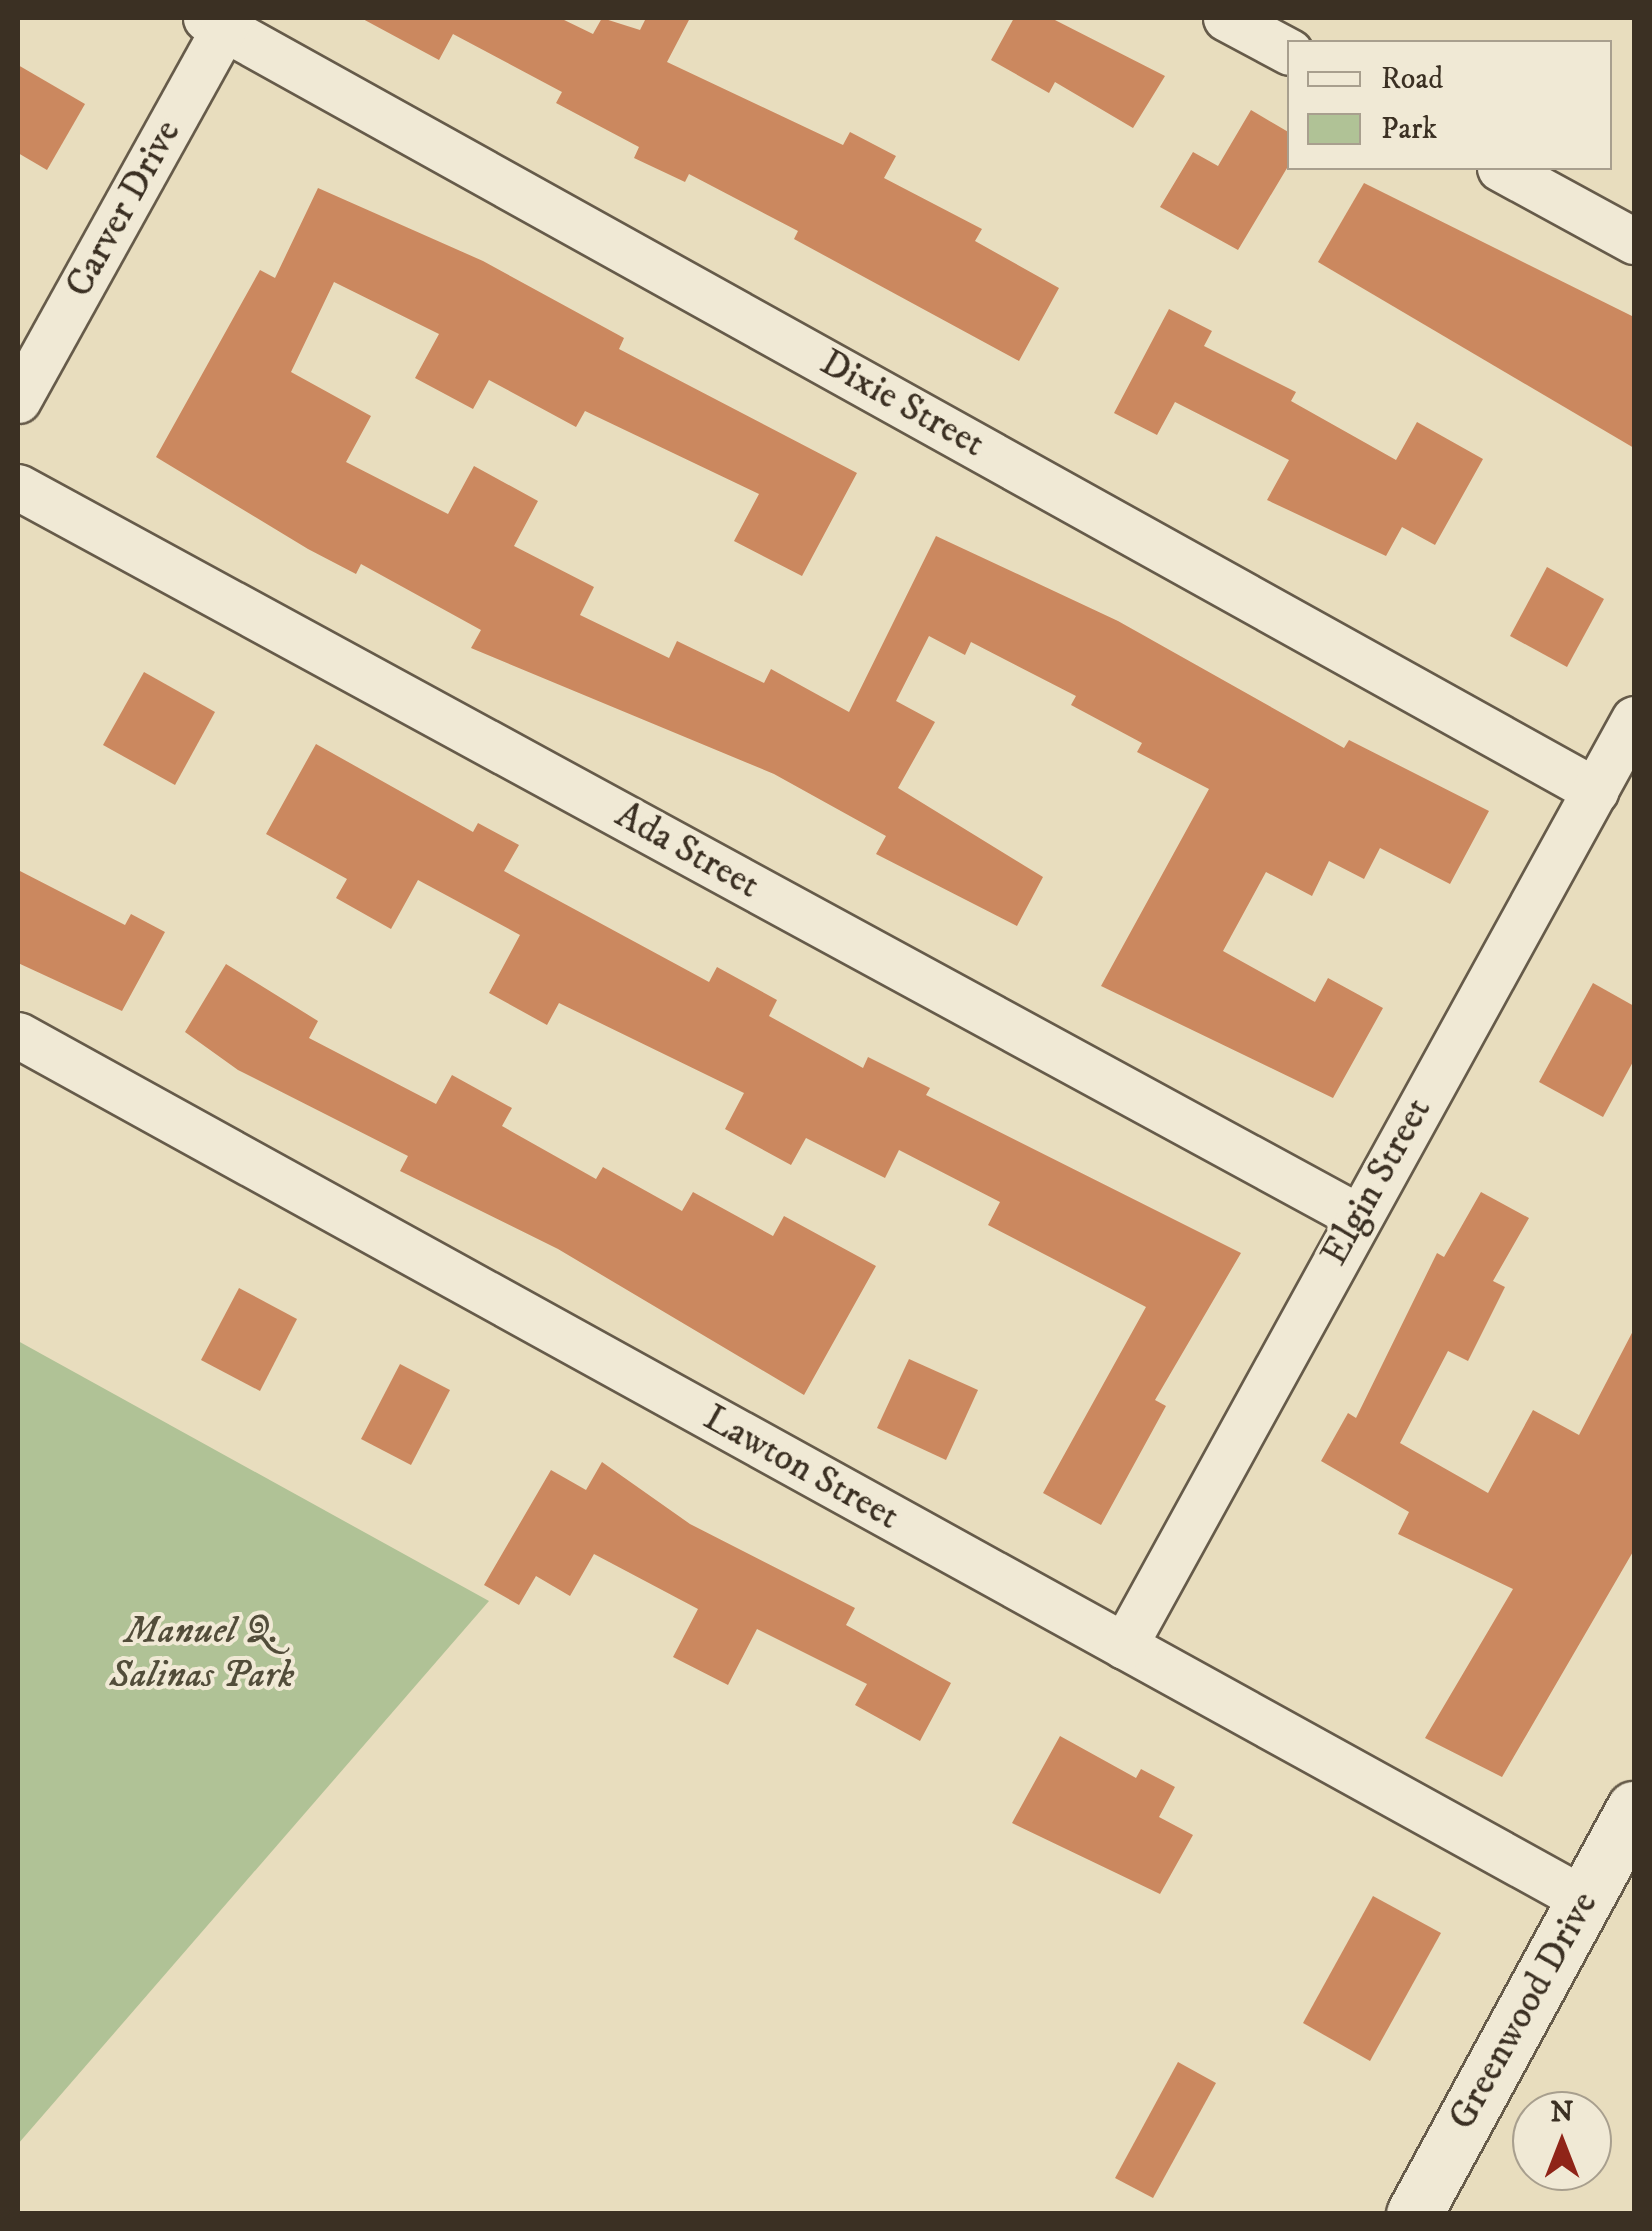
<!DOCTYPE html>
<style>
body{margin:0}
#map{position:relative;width:1652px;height:2231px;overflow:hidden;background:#e8ddbe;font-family:"IM FELL DW Pica",serif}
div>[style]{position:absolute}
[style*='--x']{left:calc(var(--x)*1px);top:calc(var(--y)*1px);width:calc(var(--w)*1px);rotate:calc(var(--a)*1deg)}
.green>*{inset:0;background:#b0c296}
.building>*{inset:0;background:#cb885f}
.roads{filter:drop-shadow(2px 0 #665b4a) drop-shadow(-2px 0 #665b4a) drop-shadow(0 2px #665b4a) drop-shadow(0 -2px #665b4a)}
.street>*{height:45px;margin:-22.5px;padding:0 22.5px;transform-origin:22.5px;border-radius:22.5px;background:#f0e9d5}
.secondary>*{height:55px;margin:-27.5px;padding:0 27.5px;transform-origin:27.5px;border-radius:27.5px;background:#f0e9d5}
span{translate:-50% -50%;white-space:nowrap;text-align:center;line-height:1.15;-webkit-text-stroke:8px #f0e9d5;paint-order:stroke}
.street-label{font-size:38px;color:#3b3023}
.park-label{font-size:38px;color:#524d3a;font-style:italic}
.frame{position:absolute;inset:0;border:20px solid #3b3023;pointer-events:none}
.legend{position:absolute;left:1287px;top:40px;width:325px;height:130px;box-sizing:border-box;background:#f0e9d5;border:2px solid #a89f8e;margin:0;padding:12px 18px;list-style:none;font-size:30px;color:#3b3023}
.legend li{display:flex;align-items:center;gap:20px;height:50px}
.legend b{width:50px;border:2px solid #a89f8e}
.north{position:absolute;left:1512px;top:2091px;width:100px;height:100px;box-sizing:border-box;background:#f0e9d5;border:2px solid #a89f8e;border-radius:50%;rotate:0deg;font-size:28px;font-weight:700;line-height:40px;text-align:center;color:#3b3023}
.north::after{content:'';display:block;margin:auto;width:35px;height:45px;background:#8f2418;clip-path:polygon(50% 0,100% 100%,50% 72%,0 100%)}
</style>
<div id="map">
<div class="green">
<i style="clip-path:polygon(18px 1341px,489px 1601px,18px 2144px)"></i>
</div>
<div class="building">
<i style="clip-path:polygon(361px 18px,560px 18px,593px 34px,602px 18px,640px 30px,646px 18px,690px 18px,667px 62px,843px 145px,850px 132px,896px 156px,884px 178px,982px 229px,975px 241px,1059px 288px,1019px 361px,794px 239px,798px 231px,689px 174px,685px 182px,634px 158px,639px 147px,556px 103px,562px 92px,453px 34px,439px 60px)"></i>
<i style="clip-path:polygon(1014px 18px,1051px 18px,1165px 76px,1133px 128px,1055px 82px,1049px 93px,991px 60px)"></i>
<i style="clip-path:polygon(18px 65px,85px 104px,47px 170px,18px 153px)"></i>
<i style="clip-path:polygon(1251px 110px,1290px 133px,1290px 163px,1238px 250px,1160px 207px,1193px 152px,1218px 166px)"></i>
<i style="clip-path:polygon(1364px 183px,1634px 317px,1634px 448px,1318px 262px)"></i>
<i style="clip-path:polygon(318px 188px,483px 261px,624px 338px,619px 349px,857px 473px,802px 576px,734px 541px,759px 494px,585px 411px,576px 427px,489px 380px,473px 409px,415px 378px,439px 334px,334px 282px,291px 372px,371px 416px,346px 462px,448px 514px,474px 466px,538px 501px,514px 546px,594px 587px,580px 615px,669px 658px,677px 641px,764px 683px,771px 669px,849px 712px,936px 536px,1118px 621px,1344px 748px,1349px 740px,1489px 811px,1450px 884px,1380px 848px,1364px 879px,1329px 861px,1312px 896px,1266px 872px,1223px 951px,1315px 1002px,1328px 978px,1383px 1008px,1333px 1098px,1101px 986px,1209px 789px,1137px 752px,1142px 743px,1071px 705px,1076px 696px,971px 642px,965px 655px,929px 636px,896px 701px,935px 722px,898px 788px,1043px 877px,1017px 926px,876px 854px,886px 836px,774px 774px,471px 648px,481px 630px,361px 564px,356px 574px,308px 549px,156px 457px,260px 270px,275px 278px)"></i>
<i style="clip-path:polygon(1169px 309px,1212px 331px,1204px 346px,1296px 392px,1291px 401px,1396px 460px,1417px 422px,1483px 459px,1435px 545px,1402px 527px,1386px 556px,1267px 500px,1289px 460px,1175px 402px,1157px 435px,1114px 413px)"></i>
<i style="clip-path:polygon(1547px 567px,1604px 599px,1567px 667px,1510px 636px)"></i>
<i style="clip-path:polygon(144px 672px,215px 712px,175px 785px,103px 745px)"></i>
<i style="clip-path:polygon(316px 744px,473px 832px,478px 823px,519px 845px,504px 871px,709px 982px,717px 967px,777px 1000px,769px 1016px,863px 1068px,868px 1057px,930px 1088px,926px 1095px,1241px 1253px,1155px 1400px,1166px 1406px,1101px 1525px,1043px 1493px,1146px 1307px,988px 1225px,1000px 1202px,899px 1150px,885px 1178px,806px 1138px,791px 1165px,725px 1129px,744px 1093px,559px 1003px,547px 1025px,489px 993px,520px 935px,418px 880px,391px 929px,336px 898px,347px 879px,266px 834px)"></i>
<i style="clip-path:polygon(18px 870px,125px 925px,131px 914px,165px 932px,122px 1011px,18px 963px)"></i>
<i style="clip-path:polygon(226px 964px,318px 1021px,309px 1038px,436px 1104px,452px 1075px,512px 1108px,502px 1126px,596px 1179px,603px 1167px,682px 1211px,693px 1192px,773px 1236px,784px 1216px,876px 1266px,804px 1395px,558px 1249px,400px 1171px,408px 1156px,238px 1070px,185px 1032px)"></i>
<i style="clip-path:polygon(1593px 983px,1634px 1006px,1634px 1060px,1603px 1117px,1539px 1082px)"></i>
<i style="clip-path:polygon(1481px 1192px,1529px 1218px,1493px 1281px,1505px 1287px,1468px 1361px,1448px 1351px,1400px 1443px,1488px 1493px,1533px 1410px,1579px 1435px,1634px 1329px,1634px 1550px,1502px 1777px,1425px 1738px,1513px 1589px,1398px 1534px,1409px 1512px,1321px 1461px,1348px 1413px,1356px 1418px,1437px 1253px,1444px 1257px)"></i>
<i style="clip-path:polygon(239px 1288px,297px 1319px,260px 1391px,201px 1360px)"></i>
<i style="clip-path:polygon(909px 1359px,978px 1390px,946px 1460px,877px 1428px)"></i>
<i style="clip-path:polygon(400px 1364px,450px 1390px,411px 1465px,361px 1439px)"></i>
<i style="clip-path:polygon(602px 1462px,690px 1524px,855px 1608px,846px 1625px,951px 1683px,920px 1741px,855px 1705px,867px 1684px,757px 1629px,728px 1685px,673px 1657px,698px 1609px,594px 1554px,570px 1596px,536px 1576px,519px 1605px,484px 1585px,551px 1470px,586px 1490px)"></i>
<i style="clip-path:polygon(1060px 1736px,1136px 1778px,1141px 1769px,1175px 1787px,1159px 1817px,1193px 1835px,1160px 1894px,1012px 1823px)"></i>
<i style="clip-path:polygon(1373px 1896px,1441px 1933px,1370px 2061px,1303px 2023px)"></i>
<i style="clip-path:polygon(1178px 2062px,1216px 2083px,1153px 2198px,1115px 2178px)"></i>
</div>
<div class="roads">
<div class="street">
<i style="--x:206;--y:18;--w:1590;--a:29.08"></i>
<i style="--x:1226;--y:18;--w:72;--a:28"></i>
<i style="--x:1500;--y:168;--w:153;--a:28.6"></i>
<i style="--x:18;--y:400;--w:437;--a:-61"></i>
<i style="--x:18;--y:487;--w:1525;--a:28.57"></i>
<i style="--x:18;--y:1035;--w:1790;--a:28.9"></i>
<i style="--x:1124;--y:1646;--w:1058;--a:-61.18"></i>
</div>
<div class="secondary">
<i style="--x:1414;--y:2214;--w:461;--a:-61.5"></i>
</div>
</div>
<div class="street-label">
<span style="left:124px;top:209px;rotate:-61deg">Carver Drive</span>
<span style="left:902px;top:404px;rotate:29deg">Dixie Street</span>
<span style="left:687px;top:851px;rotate:29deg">Ada Street</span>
<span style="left:1377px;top:1182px;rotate:-61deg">Elgin Street</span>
<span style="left:801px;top:1468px;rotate:29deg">Lawton Street</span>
<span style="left:1524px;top:2011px;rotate:-61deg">Greenwood Drive</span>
</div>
<div class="park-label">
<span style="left:202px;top:1654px">Manuel Q.<br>Salinas Park</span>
</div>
<div class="frame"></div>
<ul class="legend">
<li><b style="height:12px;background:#f0e9d5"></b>Road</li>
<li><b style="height:28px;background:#b0c296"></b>Park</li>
</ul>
<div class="north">N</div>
</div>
